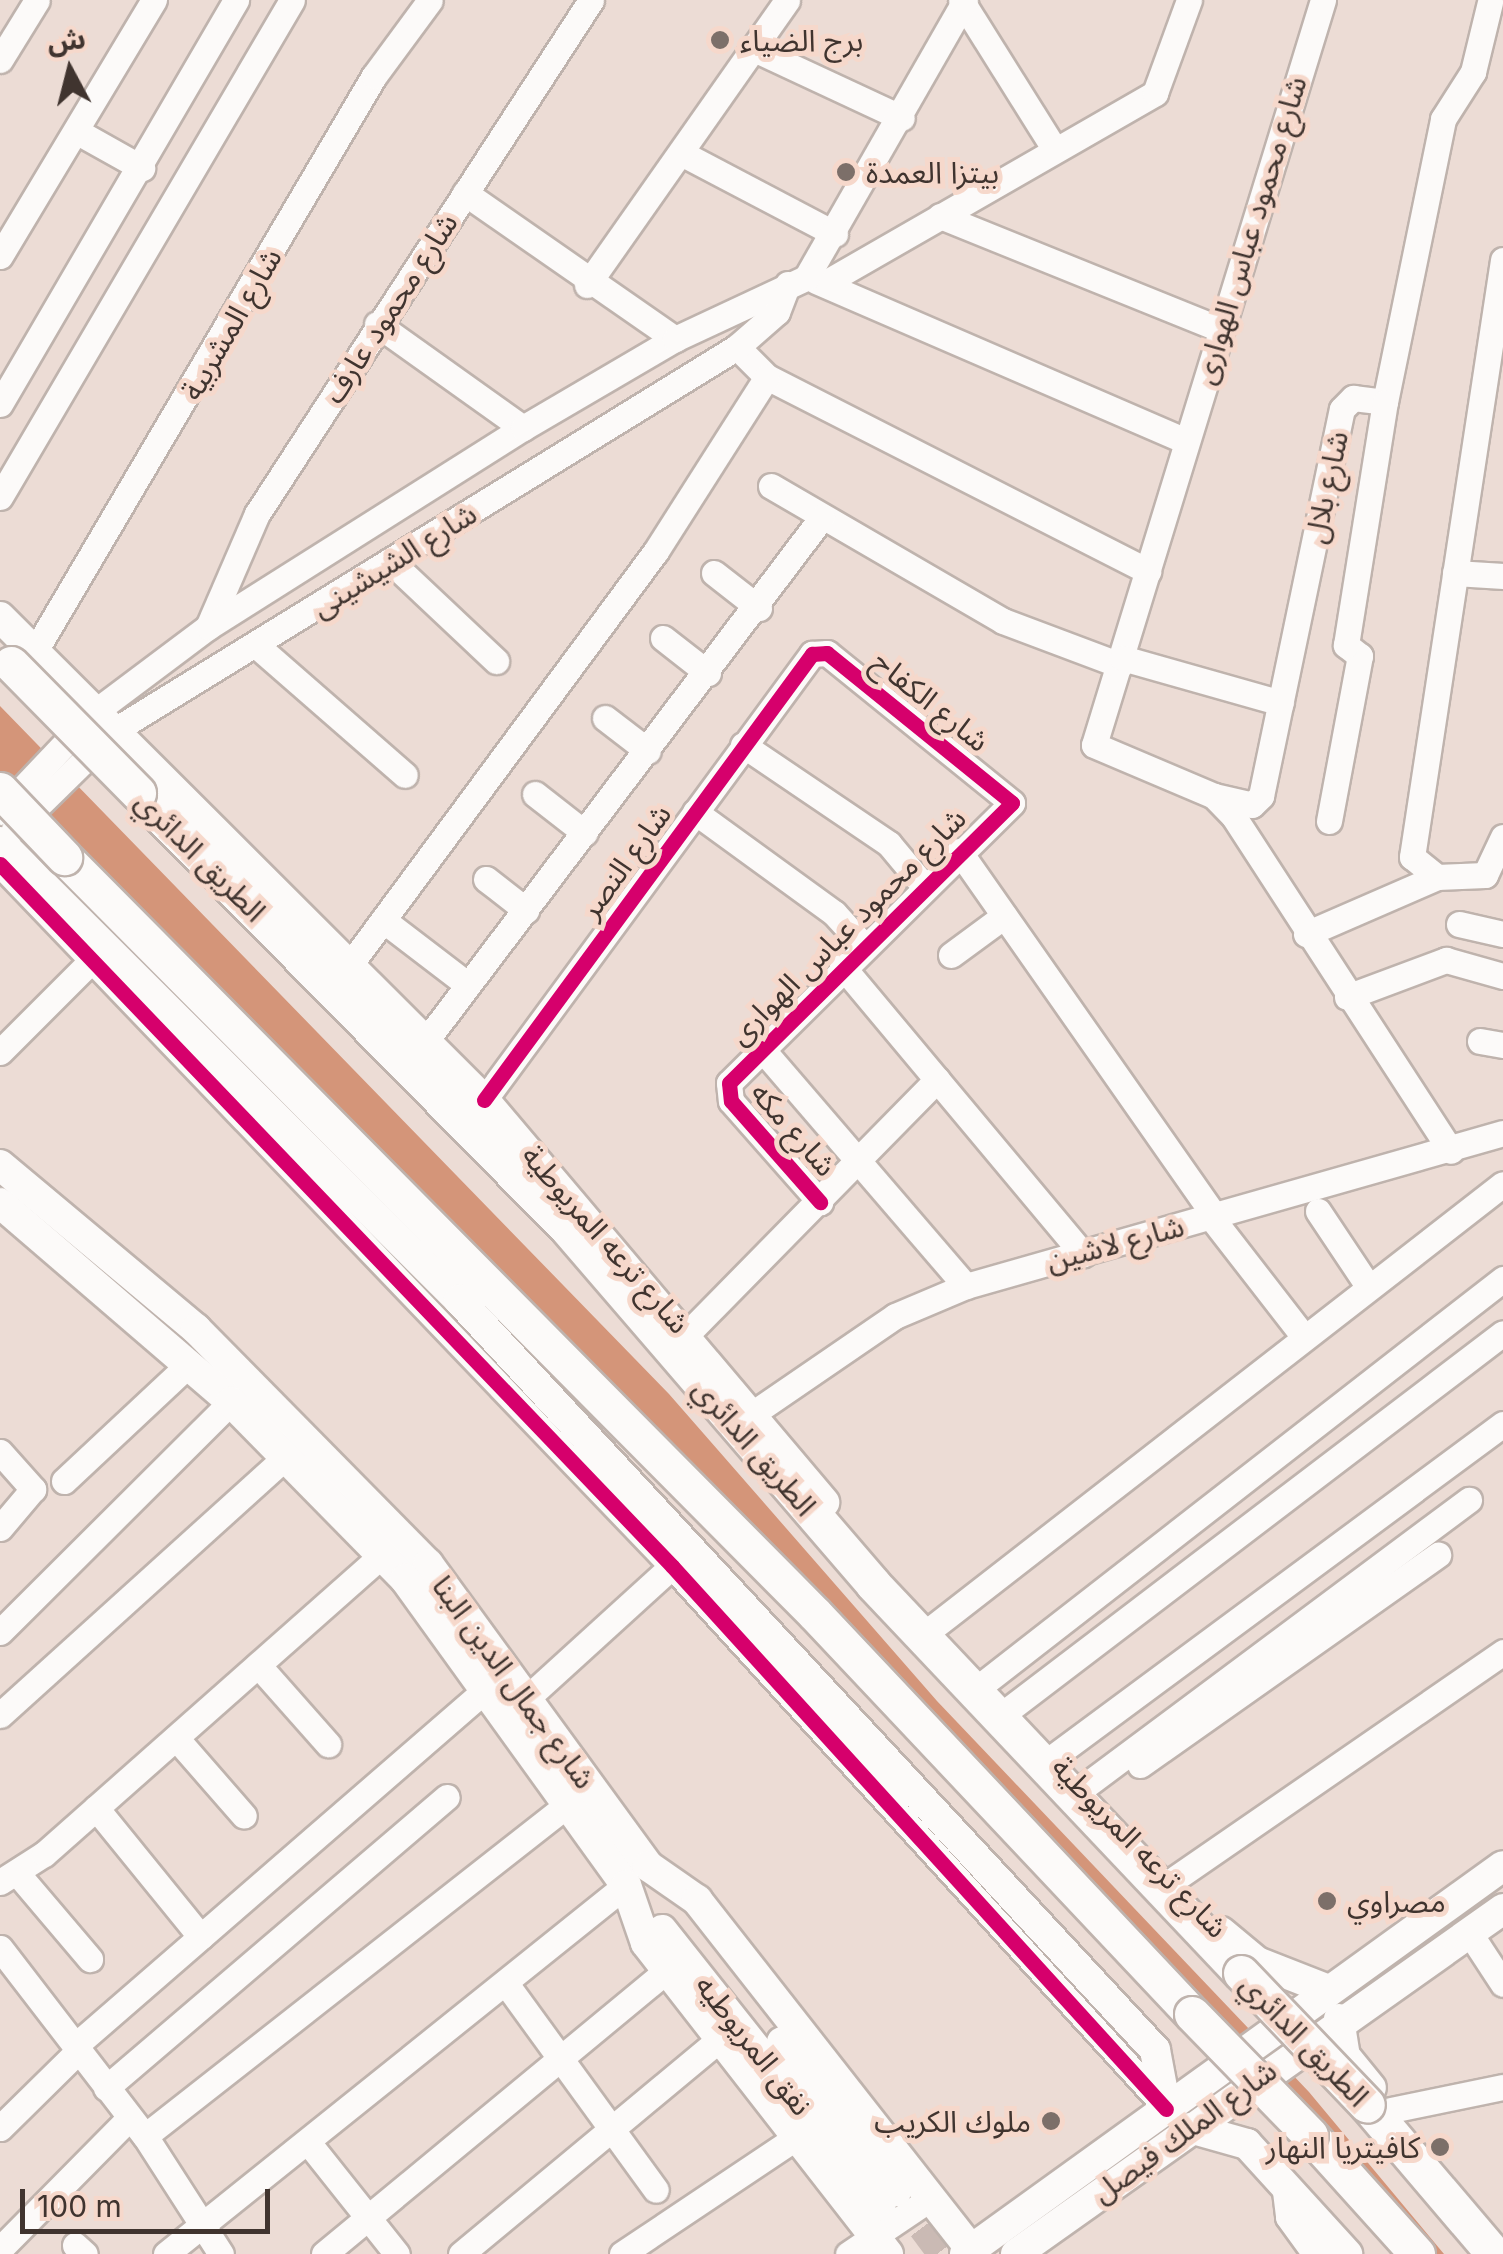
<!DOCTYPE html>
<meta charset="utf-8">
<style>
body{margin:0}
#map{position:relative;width:1503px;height:2254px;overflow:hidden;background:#ecdcd5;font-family:Inter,"Noto Sans Arabic",sans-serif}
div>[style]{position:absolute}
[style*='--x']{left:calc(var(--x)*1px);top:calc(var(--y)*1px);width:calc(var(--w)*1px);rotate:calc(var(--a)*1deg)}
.water>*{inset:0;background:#d49579}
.major-tunnel>*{height:30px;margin-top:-15px;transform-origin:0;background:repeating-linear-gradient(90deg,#cabab4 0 30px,transparent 0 45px)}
.roads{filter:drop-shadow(2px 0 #bfb3ad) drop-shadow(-2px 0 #bfb3ad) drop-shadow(0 2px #bfb3ad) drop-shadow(0 -2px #bfb3ad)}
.minor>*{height:25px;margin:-12.5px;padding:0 12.5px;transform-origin:12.5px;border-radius:12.5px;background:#fcfaf9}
.major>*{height:30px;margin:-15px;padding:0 15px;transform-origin:15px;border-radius:15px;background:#fcfaf9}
.highway>*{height:35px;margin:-17.5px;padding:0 17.5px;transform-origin:17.5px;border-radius:17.5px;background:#fcfaf9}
.bridges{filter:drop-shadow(2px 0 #bfb3ad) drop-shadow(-2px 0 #bfb3ad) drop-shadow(0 2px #bfb3ad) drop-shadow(0 -2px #bfb3ad)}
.highway-bridge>*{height:35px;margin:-17.5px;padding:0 17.5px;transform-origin:17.5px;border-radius:17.5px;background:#fcfaf9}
.cycleway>*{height:15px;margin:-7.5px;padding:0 7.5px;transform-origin:7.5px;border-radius:7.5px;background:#d6006c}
.dots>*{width:28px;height:28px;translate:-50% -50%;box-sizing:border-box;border:5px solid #f6d8cb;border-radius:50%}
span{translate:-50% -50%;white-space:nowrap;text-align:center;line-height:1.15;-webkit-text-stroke:10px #f6d8cb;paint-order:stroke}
.poi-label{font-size:30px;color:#40342f}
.left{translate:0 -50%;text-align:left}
.right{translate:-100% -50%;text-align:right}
.street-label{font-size:30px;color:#40342f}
.north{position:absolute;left:20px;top:20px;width:100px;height:100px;-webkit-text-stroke:8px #f6d8cb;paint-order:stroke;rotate:353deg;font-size:28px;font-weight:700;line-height:40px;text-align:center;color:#40342f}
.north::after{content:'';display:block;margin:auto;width:35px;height:45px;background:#40342f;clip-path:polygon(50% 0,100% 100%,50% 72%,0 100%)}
.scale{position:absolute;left:20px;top:2189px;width:250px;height:45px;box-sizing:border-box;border:5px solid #40342f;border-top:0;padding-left:12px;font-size:30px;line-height:35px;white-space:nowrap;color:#40342f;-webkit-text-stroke:8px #f6d8cb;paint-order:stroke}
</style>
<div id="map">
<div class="water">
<i style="clip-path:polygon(0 706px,669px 1394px,937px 1701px,1309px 2092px,1444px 2254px,1413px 2254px,779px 1587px,520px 1289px,0 773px)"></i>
</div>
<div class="major-tunnel">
<i style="--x:896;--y:2191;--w:79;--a:53.3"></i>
</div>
<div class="roads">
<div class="minor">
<i style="--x:961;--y:0;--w:175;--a:57.9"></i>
<i style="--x:1323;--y:0;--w:779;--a:107.09"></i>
<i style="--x:1094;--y:745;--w:130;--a:23"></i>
<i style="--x:1214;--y:796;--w:29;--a:46"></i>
<i style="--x:1234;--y:817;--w:398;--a:57"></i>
<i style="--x:754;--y:49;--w:163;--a:25"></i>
<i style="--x:0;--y:60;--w:70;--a:-58.3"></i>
<i style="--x:76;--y:131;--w:76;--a:29.3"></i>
<i style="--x:681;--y:153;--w:174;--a:27.7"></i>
<i style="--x:465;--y:193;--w:256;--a:34.8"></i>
<i style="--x:940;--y:216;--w:299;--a:22"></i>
<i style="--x:0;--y:256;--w:299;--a:-59"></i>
<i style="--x:816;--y:281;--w:403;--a:23.4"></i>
<i style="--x:825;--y:283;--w:381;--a:-29.9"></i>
<i style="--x:1155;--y:93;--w:99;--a:-69.9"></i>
<i style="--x:587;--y:285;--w:348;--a:-54.9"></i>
<i style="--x:377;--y:324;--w:179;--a:35.5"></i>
<i style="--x:737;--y:347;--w:42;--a:45"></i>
<i style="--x:767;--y:377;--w:428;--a:27"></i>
<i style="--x:0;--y:404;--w:468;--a:-59.7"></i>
<i style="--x:771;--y:486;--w:268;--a:30.2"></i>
<i style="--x:1003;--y:621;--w:125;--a:20.6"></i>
<i style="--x:0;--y:497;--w:576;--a:-59.56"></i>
<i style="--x:390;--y:561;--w:146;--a:43.3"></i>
<i style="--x:714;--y:573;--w:57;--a:37.9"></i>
<i style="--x:1455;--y:573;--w:48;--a:3.6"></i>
<i style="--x:208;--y:627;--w:123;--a:-66.6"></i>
<i style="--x:257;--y:514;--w:613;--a:-56.98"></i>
<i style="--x:663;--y:638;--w:57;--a:37.9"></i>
<i style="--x:257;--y:646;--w:196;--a:41.1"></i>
<i style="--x:35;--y:651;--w:667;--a:-59.48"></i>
<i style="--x:374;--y:76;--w:94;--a:-53.6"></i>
<i style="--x:1122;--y:658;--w:165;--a:15.8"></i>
<i style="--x:605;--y:718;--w:54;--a:37.5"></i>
<i style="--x:743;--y:745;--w:176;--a:34.1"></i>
<i style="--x:889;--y:844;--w:55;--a:50.2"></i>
<i style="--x:535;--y:794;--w:63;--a:38"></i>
<i style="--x:1214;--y:796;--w:39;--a:13"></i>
<i style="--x:1252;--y:805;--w:13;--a:-45"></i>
<i style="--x:1261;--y:796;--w:395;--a:-78.2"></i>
<i style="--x:1342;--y:409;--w:16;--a:-45"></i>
<i style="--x:1353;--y:398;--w:32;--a:7"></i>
<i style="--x:1385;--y:402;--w:289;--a:-78.4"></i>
<i style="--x:1443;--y:119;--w:56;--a:-57.4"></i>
<i style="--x:1473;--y:72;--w:72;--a:-76.3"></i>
<i style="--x:0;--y:812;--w:139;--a:-46.5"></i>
<i style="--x:96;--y:711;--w:140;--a:-36.9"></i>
<i style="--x:208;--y:627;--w:373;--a:-32.3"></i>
<i style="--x:523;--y:428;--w:176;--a:-30.4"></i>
<i style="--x:675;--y:339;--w:145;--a:-25"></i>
<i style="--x:806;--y:278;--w:320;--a:-60.2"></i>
<i style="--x:695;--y:812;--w:172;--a:36"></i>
<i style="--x:834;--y:913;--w:45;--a:47.7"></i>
<i style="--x:1329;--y:821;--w:168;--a:-79.4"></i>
<i style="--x:1360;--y:656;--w:18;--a:-142"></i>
<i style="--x:1346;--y:645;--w:246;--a:-80.9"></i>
<i style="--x:14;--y:829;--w:141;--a:-44.4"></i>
<i style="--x:115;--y:730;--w:730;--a:-31.62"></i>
<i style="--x:737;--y:347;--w:53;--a:-41.2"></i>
<i style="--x:777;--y:312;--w:30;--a:-69"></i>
<i style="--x:959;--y:851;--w:448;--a:55"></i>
<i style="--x:0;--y:864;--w:972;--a:46.25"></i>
<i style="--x:672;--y:1566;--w:728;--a:47.62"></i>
<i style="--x:1437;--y:877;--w:32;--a:-141"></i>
<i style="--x:1412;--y:857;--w:604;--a:-81.33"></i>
<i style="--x:486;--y:879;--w:51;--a:37.8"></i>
<i style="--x:383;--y:920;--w:107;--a:37.4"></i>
<i style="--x:1459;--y:924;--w:45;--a:12.8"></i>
<i style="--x:1306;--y:934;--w:143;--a:-23.5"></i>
<i style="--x:1437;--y:877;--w:48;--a:-2.4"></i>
<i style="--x:1485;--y:875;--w:42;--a:-64.7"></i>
<i style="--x:951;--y:955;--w:66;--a:-36.3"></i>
<i style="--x:349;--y:966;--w:516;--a:-53.51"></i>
<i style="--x:656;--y:551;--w:206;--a:-57.5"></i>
<i style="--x:842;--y:966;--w:376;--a:50.1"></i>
<i style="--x:1347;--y:997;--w:106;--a:-20.5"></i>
<i style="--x:1446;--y:960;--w:59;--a:15.7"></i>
<i style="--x:1480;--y:1041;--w:23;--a:10"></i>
<i style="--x:425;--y:1042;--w:658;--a:-52.9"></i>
<i style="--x:761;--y:1048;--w:314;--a:49.3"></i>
<i style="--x:0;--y:1052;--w:134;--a:-45"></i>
<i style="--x:484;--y:1100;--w:554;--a:-53.67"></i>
<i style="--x:812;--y:654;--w:15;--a:-4"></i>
<i style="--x:827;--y:653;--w:238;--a:39"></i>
<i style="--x:1012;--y:803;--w:398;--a:135.3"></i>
<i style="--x:729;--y:1083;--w:18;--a:84"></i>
<i style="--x:731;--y:1101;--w:135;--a:48.6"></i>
<i style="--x:1318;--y:1211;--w:90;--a:56.3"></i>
<i style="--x:1211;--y:1217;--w:152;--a:52.2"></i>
<i style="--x:689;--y:1332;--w:354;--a:-45.5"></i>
<i style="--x:752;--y:1414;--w:173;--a:-34.4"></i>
<i style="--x:895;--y:1316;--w:77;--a:-22.9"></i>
<i style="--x:966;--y:1286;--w:558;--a:-15.9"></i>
<i style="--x:0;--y:1452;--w:50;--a:48.3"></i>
<i style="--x:33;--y:1489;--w:51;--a:130.2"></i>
<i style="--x:64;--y:1481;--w:170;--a:-43.1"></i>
<i style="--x:932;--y:1628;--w:723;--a:-37.87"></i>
<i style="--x:0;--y:1632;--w:326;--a:-44.9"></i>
<i style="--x:258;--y:1665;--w:106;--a:48.5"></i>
<i style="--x:984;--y:1683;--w:658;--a:-37.9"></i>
<i style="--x:527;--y:1698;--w:196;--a:-42.3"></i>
<i style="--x:1008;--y:1710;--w:622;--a:-37.29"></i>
<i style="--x:0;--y:1715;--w:385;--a:-42.1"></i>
<i style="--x:176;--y:1738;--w:103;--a:48.9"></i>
<i style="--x:1053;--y:1757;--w:560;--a:-36.5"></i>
<i style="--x:1140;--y:1765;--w:365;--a:-35.2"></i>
<i style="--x:1081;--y:1789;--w:484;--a:-36.7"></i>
<i style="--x:96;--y:1808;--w:166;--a:50.9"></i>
<i style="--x:17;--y:1873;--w:113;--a:49.7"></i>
<i style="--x:0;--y:1882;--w:52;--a:-32.5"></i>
<i style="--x:44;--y:1854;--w:453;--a:-41.5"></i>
<i style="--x:1170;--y:1882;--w:405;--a:-34.6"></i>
<i style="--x:1469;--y:1932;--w:62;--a:56.8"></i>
<i style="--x:0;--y:1948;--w:237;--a:52.4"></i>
<i style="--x:145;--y:2136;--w:140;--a:57.2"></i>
<i style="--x:507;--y:1985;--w:253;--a:54"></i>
<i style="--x:76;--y:2045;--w:540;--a:-40.95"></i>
<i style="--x:106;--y:2088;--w:448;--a:-40.5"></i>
<i style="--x:1391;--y:2110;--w:114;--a:-11.6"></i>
<i style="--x:0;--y:2128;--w:111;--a:-44.6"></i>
<i style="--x:145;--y:2136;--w:536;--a:-38.11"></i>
<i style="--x:311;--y:2146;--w:138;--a:51.5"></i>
<i style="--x:1284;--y:2183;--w:34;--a:83"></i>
<i style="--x:1288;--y:2217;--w:46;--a:53.9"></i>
<i style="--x:75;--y:2245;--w:13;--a:42"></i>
<i style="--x:0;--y:2249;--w:182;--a:-45.4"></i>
<i style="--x:166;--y:2254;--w:590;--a:-38.74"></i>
<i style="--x:324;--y:2254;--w:445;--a:-39.6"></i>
<i style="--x:461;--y:2254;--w:337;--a:-39.7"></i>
<i style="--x:622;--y:2254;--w:211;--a:-33.8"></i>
<i style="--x:848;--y:2254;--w:100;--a:-34"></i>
</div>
<div class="major">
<i style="--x:0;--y:617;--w:684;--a:44.94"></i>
<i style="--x:484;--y:1100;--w:527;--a:49.78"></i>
<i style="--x:0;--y:842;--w:648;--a:44.94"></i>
<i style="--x:459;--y:1300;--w:1023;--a:47.14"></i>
<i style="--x:1155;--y:2050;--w:60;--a:79.4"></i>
<i style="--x:0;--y:1165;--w:256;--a:39.9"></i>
<i style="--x:196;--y:1329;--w:330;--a:45.4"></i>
<i style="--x:428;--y:1564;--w:374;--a:53.9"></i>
<i style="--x:648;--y:1866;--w:60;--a:34.8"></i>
<i style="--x:697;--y:1900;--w:444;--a:51.9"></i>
<i style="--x:0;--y:1203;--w:305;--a:40.7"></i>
<i style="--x:231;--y:1402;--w:248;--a:45.5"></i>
<i style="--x:405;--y:1579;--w:377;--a:54.2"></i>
<i style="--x:626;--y:1885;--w:61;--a:71"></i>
<i style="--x:646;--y:1943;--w:394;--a:52.1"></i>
<i style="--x:662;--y:1930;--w:352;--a:51.6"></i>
<i style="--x:1221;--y:1932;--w:47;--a:39.8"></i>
<i style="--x:1257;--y:1962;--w:74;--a:21.4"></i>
<i style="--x:1339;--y:2019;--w:37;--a:81"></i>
<i style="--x:1345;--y:2056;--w:41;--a:50.9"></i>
<i style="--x:782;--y:2042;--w:188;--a:52.6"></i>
<i style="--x:1190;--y:2128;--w:59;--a:15.7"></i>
<i style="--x:1247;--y:2144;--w:149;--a:47.7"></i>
<i style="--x:965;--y:2254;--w:663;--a:-35.8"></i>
<i style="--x:1016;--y:2254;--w:597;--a:-35.31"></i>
</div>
<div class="highway">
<i style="--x:138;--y:793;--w:612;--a:45.4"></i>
<i style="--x:568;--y:1229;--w:468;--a:49.3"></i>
<i style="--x:873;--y:1584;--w:535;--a:46.59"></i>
<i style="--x:64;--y:857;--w:1066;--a:45.23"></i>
<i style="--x:815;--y:1614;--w:550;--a:46.7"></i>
<i style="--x:1367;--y:2105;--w:196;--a:49.6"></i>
<i style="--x:1310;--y:2135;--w:160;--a:48"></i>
</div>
</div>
<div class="bridges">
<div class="highway-bridge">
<i style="--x:11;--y:664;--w:181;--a:45.4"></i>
<i style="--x:0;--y:790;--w:93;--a:46.3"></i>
<i style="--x:1241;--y:1973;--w:182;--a:46.3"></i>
<i style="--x:1192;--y:2014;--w:169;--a:45.7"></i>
</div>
</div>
<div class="cycleway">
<i style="--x:0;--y:864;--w:972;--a:46.25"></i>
<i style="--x:672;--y:1566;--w:734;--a:47.71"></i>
<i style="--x:484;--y:1100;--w:554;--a:-53.67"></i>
<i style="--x:812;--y:654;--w:15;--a:-4"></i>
<i style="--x:827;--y:653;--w:238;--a:39"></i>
<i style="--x:1012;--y:803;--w:398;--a:135.3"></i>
<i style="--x:729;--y:1083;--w:18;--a:84"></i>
<i style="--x:731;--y:1101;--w:135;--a:48.6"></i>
</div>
<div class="dots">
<i style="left:720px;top:40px;background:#7c6f69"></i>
<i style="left:846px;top:172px;background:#7c6f69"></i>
<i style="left:1327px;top:1901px;background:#7c6f69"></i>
<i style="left:1051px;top:2121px;background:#7c6f69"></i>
<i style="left:1440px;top:2147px;background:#7c6f69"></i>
</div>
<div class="poi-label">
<span class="left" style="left:740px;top:40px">برج الضياء</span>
<span class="left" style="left:866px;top:172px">بيتزا العمدة</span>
<span class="left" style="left:1347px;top:1901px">مصراوي</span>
<span class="right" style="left:1031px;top:2121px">ملوك الكريب</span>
<span class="right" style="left:1420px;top:2147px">كافيتريا النهار</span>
</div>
<div class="street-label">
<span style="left:1250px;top:230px;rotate:-73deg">شارع محمود عباس الهوارى</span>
<span style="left:390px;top:308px;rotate:-57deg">شارع محمود عارف</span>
<span style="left:231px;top:324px;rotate:-60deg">شارع المشربية</span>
<span style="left:1326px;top:487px;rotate:-78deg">شارع بلال</span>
<span style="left:394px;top:560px;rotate:-32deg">شارع الشيشينى</span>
<span style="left:931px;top:701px;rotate:39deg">شارع الكفاح</span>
<span style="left:201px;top:856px;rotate:45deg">الطريق الدائري</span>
<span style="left:625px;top:861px;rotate:-54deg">شارع النصر</span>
<span style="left:847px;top:926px;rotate:-45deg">شارع محمود عباس الهوارى</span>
<span style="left:794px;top:1129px;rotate:49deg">شارع مكه</span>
<span style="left:606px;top:1239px;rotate:49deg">شارع ترعه المريوطية</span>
<span style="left:1115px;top:1243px;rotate:-15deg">شارع لاشين</span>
<span style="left:755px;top:1447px;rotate:49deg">الطريق الدائري</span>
<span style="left:514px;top:1682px;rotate:54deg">شارع جمال الدين البنا</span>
<span style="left:1140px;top:1847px;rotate:46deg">شارع ترعه المريوطية</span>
<span style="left:1305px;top:2040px;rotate:46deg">الطريق الدائري</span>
<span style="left:754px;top:2045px;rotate:52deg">نفق المريوطيه</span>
<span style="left:1184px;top:2131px;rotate:-36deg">شارع الملك فيصل</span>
</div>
<div class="north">ش</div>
<div class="scale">100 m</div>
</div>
